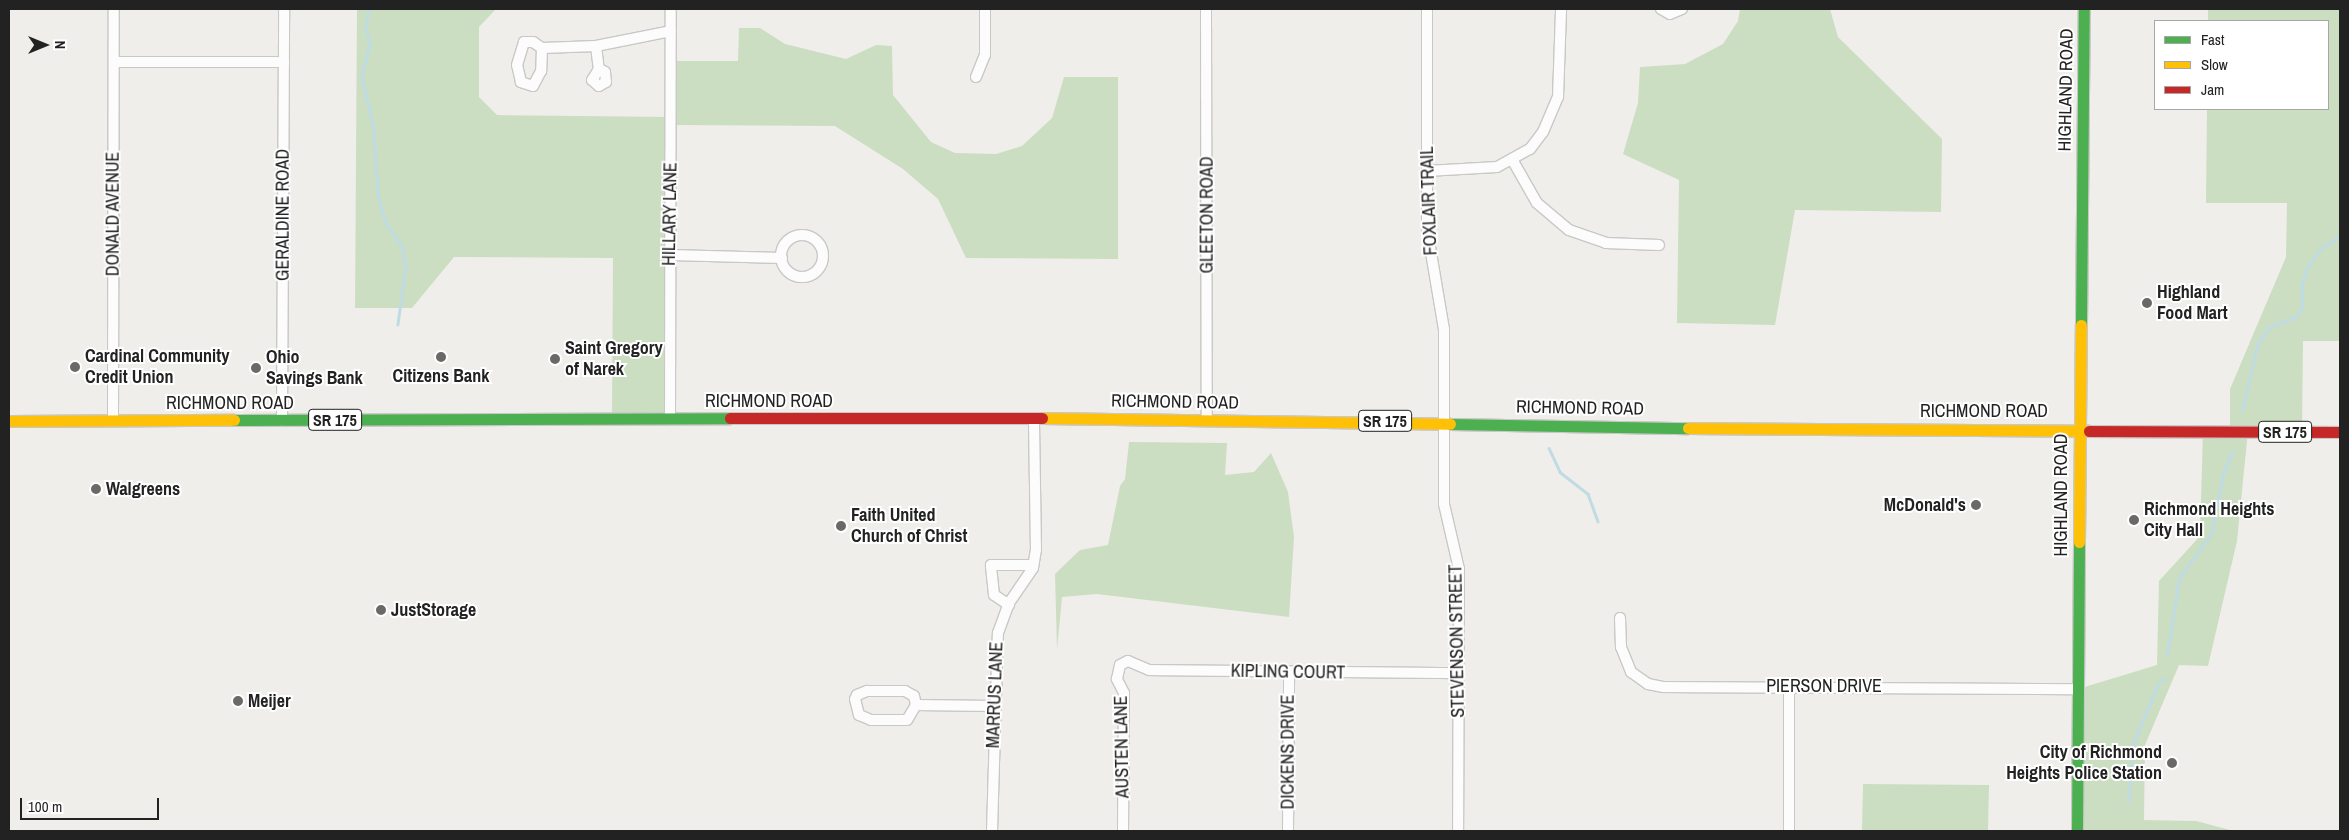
<!DOCTYPE html>
<style>
body{margin:0}
#map{position:relative;width:2349px;height:840px;overflow:hidden;background:#f0eeeb;font-family:"Archivo Narrow",sans-serif}
div>[style]{position:absolute}
[style*='--x']{left:calc(var(--x)*1px);top:calc(var(--y)*1px);width:calc(var(--w)*1px);rotate:calc(var(--a)*1deg)}
.forest>*{inset:0;background:#cbdec1}
.stream>*{height:2.5px;margin:-1.25px;padding:0 1.25px;transform-origin:1.25px;border-radius:1.25px;background:#bfdbe3}
.roads{filter:drop-shadow(1px 0 #c9c8c7) drop-shadow(-1px 0 #c9c8c7) drop-shadow(0 1px #c9c8c7) drop-shadow(0 -1px #c9c8c7)}
.street>*{height:10px;margin:-5px;padding:0 5px;transform-origin:5px;border-radius:5px;background:#fdfcfc}
.street>.ring{margin:-5px;padding:0;box-sizing:content-box;background:none;border:10px solid #fdfcfc;border-radius:50%}
.fast>*{height:11px;margin:-5.5px;padding:0 5.5px;transform-origin:5.5px;border-radius:5.5px;background:#4caf50}
.slow>*{height:11px;margin:-5.5px;padding:0 5.5px;transform-origin:5.5px;border-radius:5.5px;background:#ffc107}
.jam>*{height:11px;margin:-5.5px;padding:0 5.5px;transform-origin:5.5px;border-radius:5.5px;background:#c62828}
.dots>*{width:14px;height:14px;translate:-50% -50%;box-sizing:border-box;border:2px solid #fff;border-radius:50%}
span{translate:-50% -50%;white-space:nowrap;text-align:center;line-height:1.15;-webkit-text-stroke:4px #fff;paint-order:stroke}
.shield-label span{padding:1px 4px;background:#fff;border:1px solid;border-radius:4px;-webkit-text-stroke-width:0}
.shield-label{font-size:16px;color:#222;font-weight:700}
.street-label{font-size:18px;color:#222}
.poi-label{font-size:18px;color:#222;font-weight:700}
.left{translate:0 -50%;text-align:left}
.right{translate:-100% -50%;text-align:right}
.frame{position:absolute;inset:0;border:10px solid #222;pointer-events:none}
.legend{position:absolute;left:2154px;top:20px;width:175px;height:90px;box-sizing:border-box;background:#fff;border:1px solid #a7a7a7;margin:0;padding:6px 9px;list-style:none;font-size:15px;color:#222}
.legend li{display:flex;align-items:center;gap:10px;height:25px}
.legend b{width:25px;border:1px solid #a7a7a7}
.north{position:absolute;left:20px;top:20px;width:50px;height:50px;-webkit-text-stroke:4px #fff;paint-order:stroke;rotate:90deg;font-size:14px;font-weight:700;line-height:20px;text-align:center;color:#222}
.north::after{content:'';display:block;margin:auto;width:18px;height:22px;background:#222;clip-path:polygon(50% 0,100% 100%,50% 72%,0 100%)}
.scale{position:absolute;left:20px;top:798px;width:139px;height:22px;box-sizing:border-box;border:2px solid #222;border-top:0;padding-left:6px;font-size:15px;line-height:18px;white-space:nowrap;color:#222;-webkit-text-stroke:4px #fff;paint-order:stroke}
</style>
<div id="map">
<div class="forest">
<i style="clip-path:polygon(357px 9px,496px 9px,479px 27px,479px 97px,497px 115px,671px 117px,671px 61px,738px 61px,739px 28px,760px 28px,785px 44px,846px 59px,876px 45px,892px 46px,893px 95px,931px 142px,955px 153px,996px 154px,1022px 146px,1052px 118px,1064px 77px,1118px 77px,1118px 259px,966px 258px,938px 199px,903px 169px,835px 126px,671px 125px,670px 419px,612px 419px,613px 258px,454px 257px,412px 308px,355px 308px)"></i>
<i style="clip-path:polygon(1740px 9px,1830px 9px,1838px 37px,1942px 139px,1941px 212px,1795px 210px,1775px 325px,1677px 323px,1679px 180px,1623px 154px,1638px 103px,1640px 67px,1685px 64px,1723px 44px,1738px 21px)"></i>
<i style="clip-path:polygon(2208px 9px,2340px 9px,2340px 341px,2303px 341px,2302px 432px,2248px 431px,2237px 541px,2208px 666px,2179px 665px,2145px 745px,2144px 820px,2196px 821px,2234px 831px,2077px 831px,2078px 689px,2157px 665px,2159px 581px,2200px 536px,2203px 431px,2230px 431px,2230px 389px,2286px 257px,2287px 203px,2206px 203px,2207px 109px,2328px 109px,2328px 21px,2208px 21px)"></i>
<i style="clip-path:polygon(1129px 442px,1227px 443px,1225px 475px,1254px 472px,1271px 453px,1288px 492px,1294px 537px,1289px 617px,1097px 594px,1062px 597px,1057px 650px,1055px 574px,1080px 550px,1108px 545px,1120px 486px,1125px 479px)"></i>
<i style="clip-path:polygon(1863px 784px,1989px 785px,1988px 831px,1862px 831px)"></i>
</div>
<div class="stream">
<i style="--x:369;--y:9;--w:18;--a:99"></i>
<i style="--x:366;--y:27;--w:18;--a:77"></i>
<i style="--x:370;--y:45;--w:31;--a:105"></i>
<i style="--x:362;--y:75;--w:56;--a:77.7"></i>
<i style="--x:374;--y:130;--w:64;--a:86.4"></i>
<i style="--x:378;--y:194;--w:30;--a:75"></i>
<i style="--x:386;--y:223;--w:28;--a:55"></i>
<i style="--x:402;--y:246;--w:21;--a:79"></i>
<i style="--x:406;--y:267;--w:58;--a:98"></i>
<i style="--x:2242;--y:411;--w:67;--a:-77"></i>
<i style="--x:2257;--y:346;--w:22;--a:-58"></i>
<i style="--x:2269;--y:327;--w:30;--a:-21"></i>
<i style="--x:2297;--y:316;--w:10;--a:-61"></i>
<i style="--x:2302;--y:307;--w:24;--a:-90"></i>
<i style="--x:2302;--y:283;--w:18;--a:-71"></i>
<i style="--x:2308;--y:266;--w:22;--a:-54"></i>
<i style="--x:2321;--y:248;--w:22;--a:-32"></i>
<i style="--x:1549;--y:448;--w:26;--a:65"></i>
<i style="--x:1560;--y:472;--w:36;--a:38"></i>
<i style="--x:1588;--y:494;--w:29;--a:70"></i>
<i style="--x:2167;--y:655;--w:77;--a:-81"></i>
<i style="--x:2179;--y:579;--w:55;--a:-54.6"></i>
<i style="--x:2211;--y:534;--w:60;--a:-78.5"></i>
<i style="--x:2223;--y:475;--w:25;--a:-69"></i>
<i style="--x:2128;--y:801;--w:57;--a:-85"></i>
<i style="--x:2133;--y:744;--w:65;--a:-67.4"></i>
<i style="--x:2158;--y:684;--w:9;--a:-41"></i>
</div>
<div class="roads">
<div class="street">
<i style="--x:1206;--y:9;--w:411;--a:89.9"></i>
<i style="--x:1427;--y:9;--w:220;--a:90"></i>
<i style="--x:1427;--y:229;--w:101;--a:80.4"></i>
<i style="--x:1444;--y:329;--w:175;--a:90"></i>
<i style="--x:1444;--y:504;--w:67;--a:77"></i>
<i style="--x:1459;--y:569;--w:262;--a:90.2"></i>
<i style="--x:1661;--y:9;--w:10;--a:29"></i>
<i style="--x:1670;--y:14;--w:13;--a:-23"></i>
<i style="--x:596;--y:46;--w:23;--a:83"></i>
<i style="--x:599;--y:69;--w:13;--a:122"></i>
<i style="--x:592;--y:80;--w:9;--a:41"></i>
<i style="--x:599;--y:86;--w:8;--a:-30"></i>
<i style="--x:606;--y:82;--w:10;--a:-96"></i>
<i style="--x:605;--y:72;--w:7;--a:-153"></i>
<i style="--x:542;--y:48;--w:23;--a:92"></i>
<i style="--x:541;--y:71;--w:17;--a:118"></i>
<i style="--x:533;--y:86;--w:13;--a:-162"></i>
<i style="--x:521;--y:82;--w:17;--a:-103"></i>
<i style="--x:517;--y:65;--w:24;--a:-73"></i>
<i style="--x:524;--y:42;--w:9;--a:0"></i>
<i style="--x:533;--y:42;--w:11;--a:34"></i>
<i style="--x:542;--y:48;--w:54;--a:-2.1"></i>
<i style="--x:596;--y:46;--w:76;--a:-11.3"></i>
<i style="--x:114;--y:62;--w:170;--a:0"></i>
<i style="--x:976;--y:77;--w:24;--a:-68"></i>
<i style="--x:985;--y:55;--w:46;--a:-90"></i>
<i style="--x:1513;--y:161;--w:48;--a:60.3"></i>
<i style="--x:1537;--y:203;--w:42;--a:40.2"></i>
<i style="--x:1569;--y:230;--w:39;--a:19"></i>
<i style="--x:1606;--y:243;--w:53;--a:2.2"></i>
<i style="--x:1427;--y:171;--w:70;--a:-3.3"></i>
<i style="--x:1497;--y:167;--w:38;--a:-29"></i>
<i style="--x:1530;--y:149;--w:21;--a:-53"></i>
<i style="--x:1543;--y:132;--w:38;--a:-67"></i>
<i style="--x:1558;--y:97;--w:88;--a:-88"></i>
<i class="ring" style="left:781px;top:235px;width:32px;height:32px"></i>
<i style="--x:670;--y:255;--w:112;--a:1.5"></i>
<i style="--x:670;--y:419;--w:410;--a:-89.9"></i>
<i style="--x:113;--y:420;--w:411;--a:-89.9"></i>
<i style="--x:282;--y:421;--w:412;--a:-89.7"></i>
<i style="--x:1009;--y:605;--w:18;--a:-146"></i>
<i style="--x:994;--y:595;--w:30;--a:-96"></i>
<i style="--x:991;--y:565;--w:42;--a:0"></i>
<i style="--x:1620;--y:618;--w:29;--a:88"></i>
<i style="--x:1621;--y:647;--w:27;--a:68"></i>
<i style="--x:1631;--y:672;--w:21;--a:35"></i>
<i style="--x:1648;--y:684;--w:16;--a:11"></i>
<i style="--x:1664;--y:687;--w:414;--a:0.3"></i>
<i style="--x:1789;--y:685;--w:146;--a:90"></i>
<i style="--x:916;--y:705;--w:17;--a:121"></i>
<i style="--x:907;--y:720;--w:36;--a:180"></i>
<i style="--x:871;--y:720;--w:13;--a:-157"></i>
<i style="--x:859;--y:715;--w:16;--a:-104"></i>
<i style="--x:855;--y:699;--w:4;--a:-63"></i>
<i style="--x:857;--y:695;--w:11;--a:-22"></i>
<i style="--x:867;--y:691;--w:38;--a:0"></i>
<i style="--x:905;--y:691;--w:10;--a:29"></i>
<i style="--x:914;--y:696;--w:9;--a:77"></i>
<i style="--x:916;--y:705;--w:78;--a:0.7"></i>
<i style="--x:992;--y:831;--w:198;--a:-88.3"></i>
<i style="--x:998;--y:633;--w:32;--a:-70"></i>
<i style="--x:1009;--y:603;--w:42;--a:-55.6"></i>
<i style="--x:1033;--y:568;--w:18;--a:-81"></i>
<i style="--x:1036;--y:550;--w:132;--a:-90.9"></i>
<i style="--x:1123;--y:831;--w:138;--a:-89.6"></i>
<i style="--x:1124;--y:693;--w:16;--a:-117"></i>
<i style="--x:1117;--y:679;--w:14;--a:-78"></i>
<i style="--x:1120;--y:665;--w:9;--a:-27"></i>
<i style="--x:1128;--y:661;--w:23;--a:23"></i>
<i style="--x:1149;--y:670;--w:310;--a:0.6"></i>
<i style="--x:1288;--y:831;--w:158;--a:-89.6"></i>
</div>
<div class="fast">
<i style="--x:2081;--y:325;--w:316;--a:-89.5"></i>
<i style="--x:234;--y:420;--w:496;--a:-0.2"></i>
<i style="--x:1450;--y:424;--w:238;--a:1"></i>
<i style="--x:2077;--y:831;--w:289;--a:-89.6"></i>
</div>
<div class="slow">
<i style="--x:1042;--y:418;--w:408;--a:0.8"></i>
<i style="--x:9;--y:421;--w:225;--a:-0.3"></i>
<i style="--x:1688;--y:428;--w:401;--a:0.4"></i>
<i style="--x:2079;--y:542;--w:217;--a:-89.5"></i>
</div>
<div class="jam">
<i style="--x:730;--y:418;--w:312;--a:0"></i>
<i style="--x:2089;--y:431;--w:251;--a:0.2"></i>
</div>
</div>
<div class="dots">
<i style="left:2147px;top:303px;background:#6a6968"></i>
<i style="left:441px;top:357px;background:#6a6968"></i>
<i style="left:555px;top:359px;background:#6a6968"></i>
<i style="left:75px;top:367px;background:#6a6968"></i>
<i style="left:256px;top:368px;background:#6a6968"></i>
<i style="left:96px;top:489px;background:#6a6968"></i>
<i style="left:1976px;top:505px;background:#6a6968"></i>
<i style="left:2134px;top:520px;background:#6a6968"></i>
<i style="left:841px;top:526px;background:#6a6968"></i>
<i style="left:381px;top:610px;background:#6a6968"></i>
<i style="left:238px;top:701px;background:#6a6968"></i>
<i style="left:2172px;top:763px;background:#6a6968"></i>
</div>
<div class="shield-label">
<span style="left:335px;top:420px">SR 175</span>
<span style="left:1385px;top:421px">SR 175</span>
<span style="left:2285px;top:432px">SR 175</span>
</div>
<div class="street-label">
<span style="left:2066px;top:90px;rotate:-89deg">HIGHLAND ROAD</span>
<span style="left:1429px;top:201px;rotate:-92deg">FOXLAIR TRAIL</span>
<span style="left:113px;top:214px;rotate:-90deg">DONALD AVENUE</span>
<span style="left:670px;top:214px;rotate:-89deg">HILLARY LANE</span>
<span style="left:283px;top:215px;rotate:-90deg">GERALDINE ROAD</span>
<span style="left:1207px;top:215px;rotate:-90deg">GLEETON ROAD</span>
<span style="left:769px;top:401px">RICHMOND ROAD</span>
<span style="left:1175px;top:402px;rotate:1deg">RICHMOND ROAD</span>
<span style="left:230px;top:403px">RICHMOND ROAD</span>
<span style="left:1580px;top:408px;rotate:1deg">RICHMOND ROAD</span>
<span style="left:1984px;top:411px">RICHMOND ROAD</span>
<span style="left:2061px;top:495px;rotate:-90deg">HIGHLAND ROAD</span>
<span style="left:1457px;top:641px;rotate:-91deg">STEVENSON STREET</span>
<span style="left:1288px;top:672px;rotate:1deg">KIPLING COURT</span>
<span style="left:1824px;top:686px">PIERSON DRIVE</span>
<span style="left:995px;top:695px;rotate:-88deg">MARRUS LANE</span>
<span style="left:1122px;top:747px;rotate:-91deg">AUSTEN LANE</span>
<span style="left:1288px;top:752px;rotate:-90deg">DICKENS DRIVE</span>
</div>
<div class="poi-label">
<span class="left" style="left:2157px;top:303px">Highland<br>Food Mart</span>
<span class="left" style="left:565px;top:359px">Saint Gregory<br>of Narek</span>
<span class="left" style="left:85px;top:367px">Cardinal Community<br>Credit Union</span>
<span class="left" style="left:266px;top:368px">Ohio<br>Savings Bank</span>
<span style="left:441px;top:376px">Citizens Bank</span>
<span class="left" style="left:106px;top:489px">Walgreens</span>
<span class="right" style="left:1966px;top:505px">McDonald's</span>
<span class="left" style="left:2144px;top:520px">Richmond Heights<br>City Hall</span>
<span class="left" style="left:851px;top:526px">Faith United<br>Church of Christ</span>
<span class="left" style="left:391px;top:610px">JustStorage</span>
<span class="left" style="left:248px;top:701px">Meijer</span>
<span class="right" style="left:2162px;top:763px">City of Richmond<br>Heights Police Station</span>
</div>
<div class="frame"></div>
<ul class="legend">
<li><b style="height:6px;background:#4caf50"></b>Fast</li>
<li><b style="height:6px;background:#ffc107"></b>Slow</li>
<li><b style="height:6px;background:#c62828"></b>Jam</li>
</ul>
<div class="north">N</div>
<div class="scale">100 m</div>
</div>
